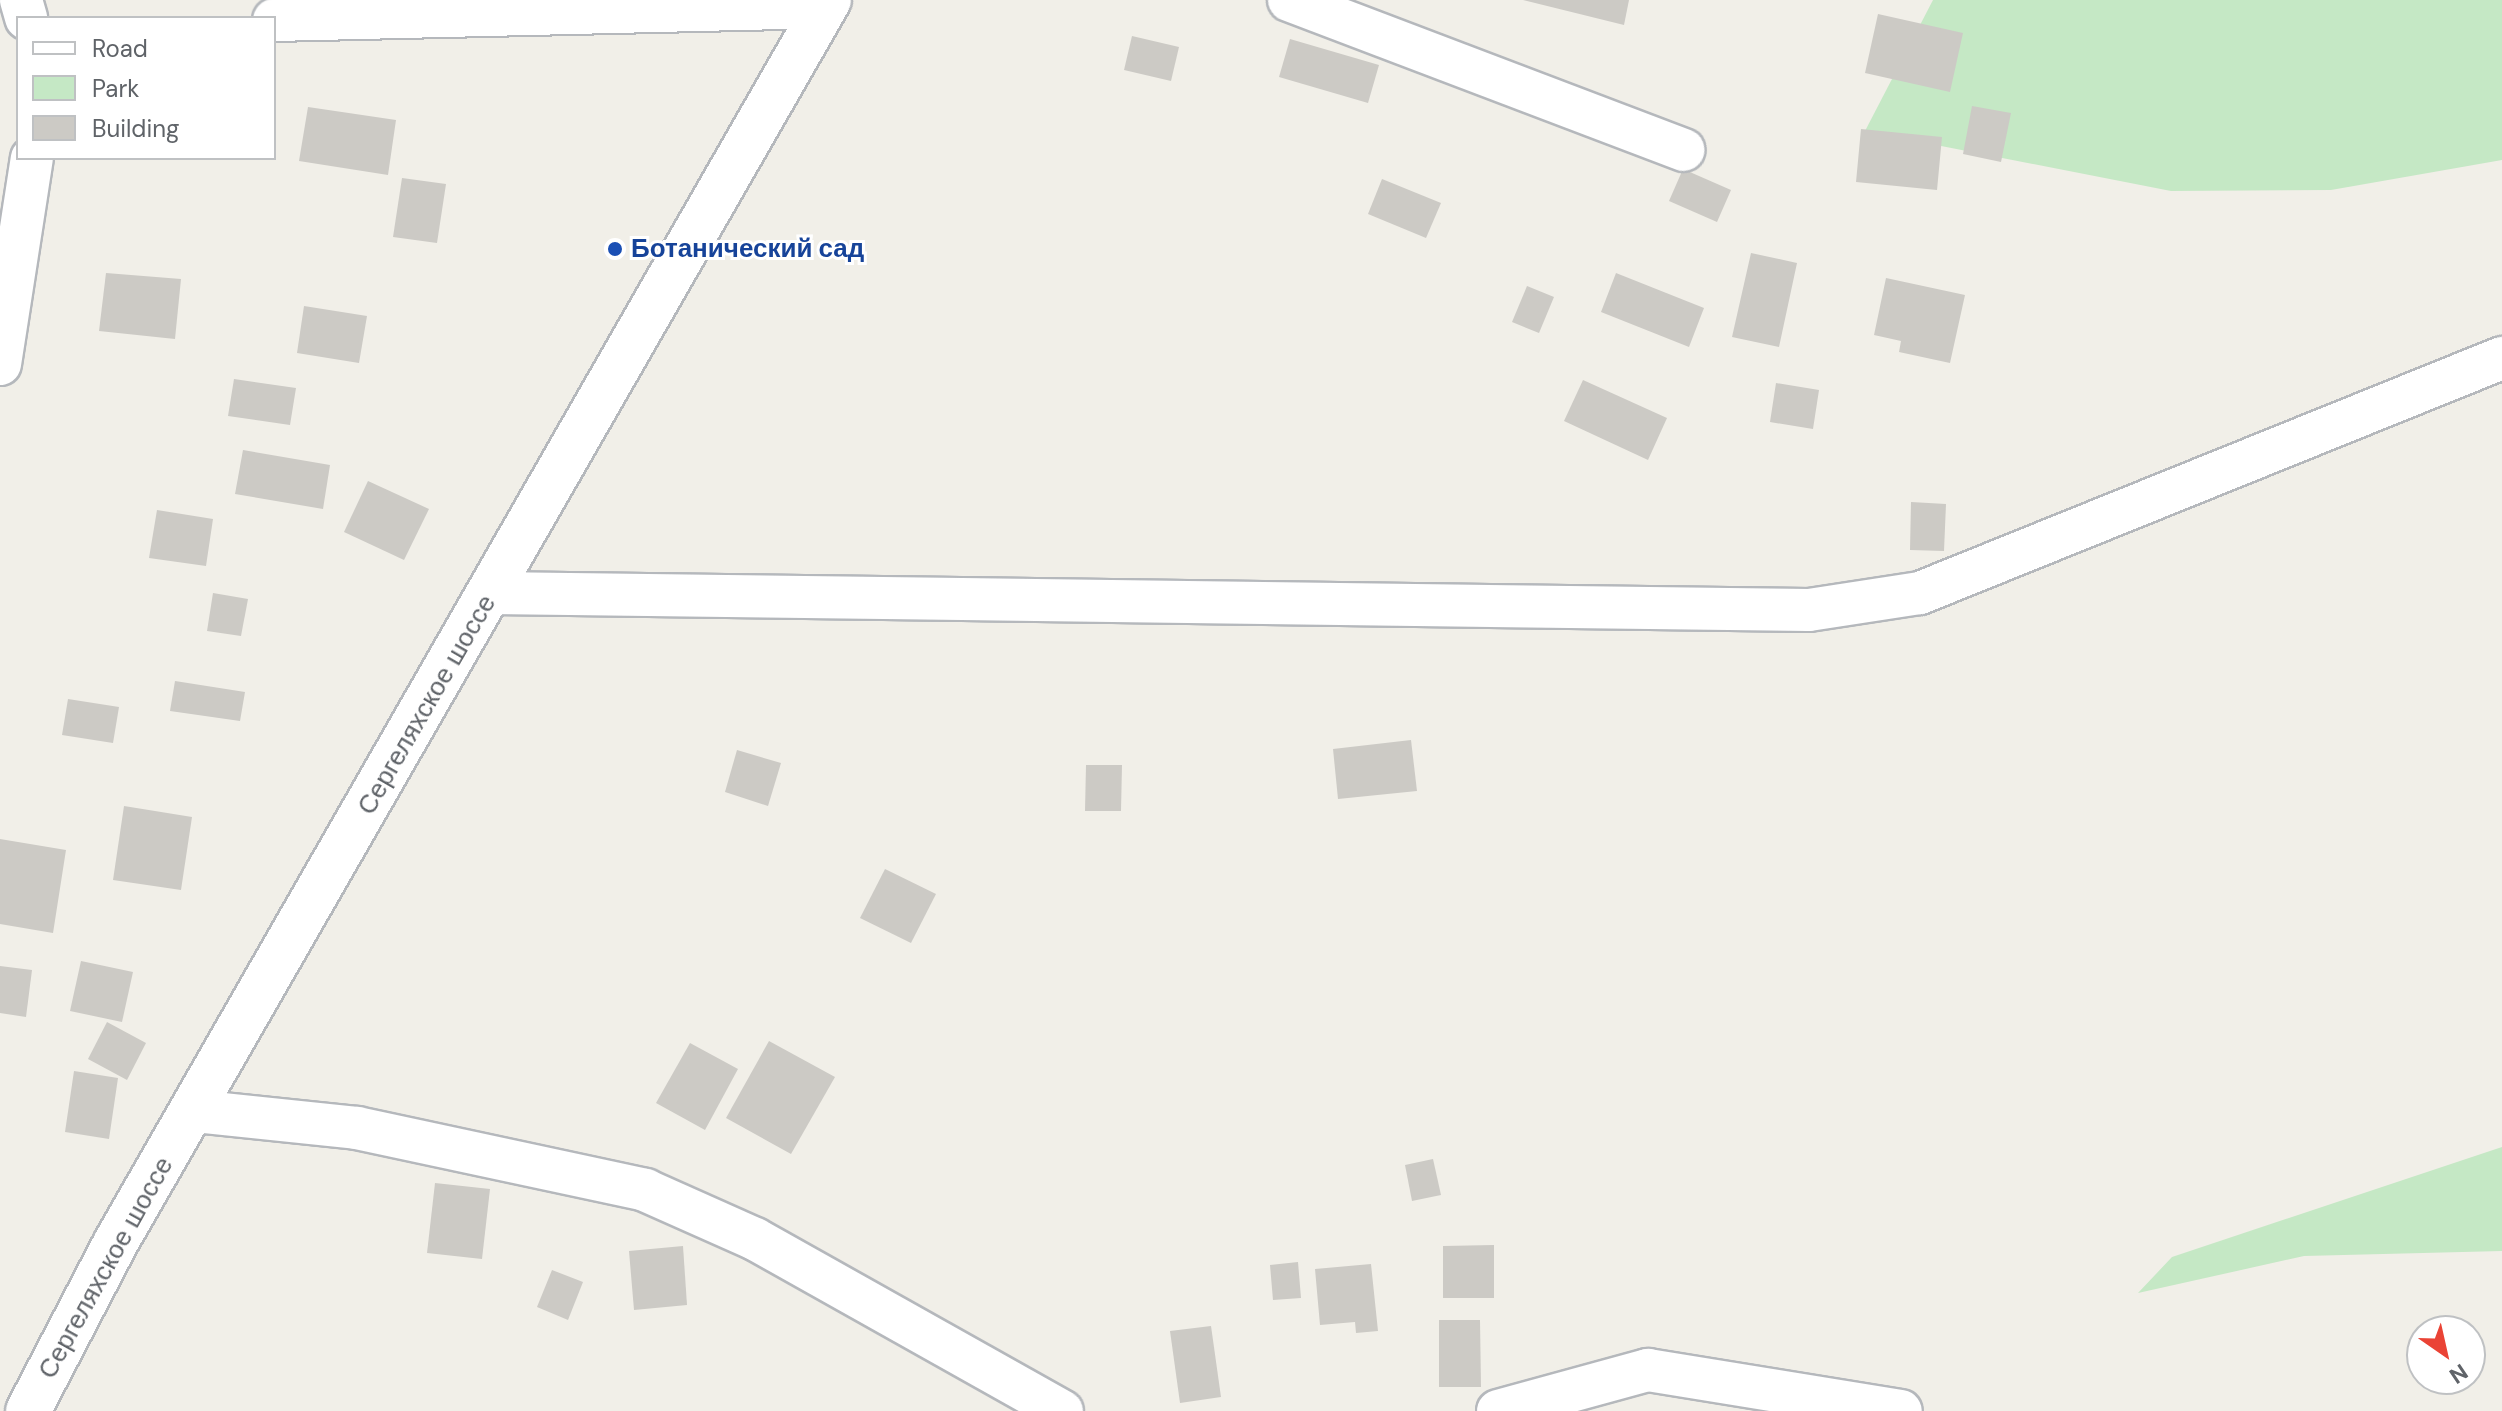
<!DOCTYPE html>
<meta charset="utf-8">
<style>
body{margin:0}
#map{position:relative;width:2502px;height:1411px;overflow:hidden;background:#f1efe8;font-family:"DM Sans",sans-serif}
div>[style]{position:absolute}
[style*='--x']{left:calc(var(--x)*1px);top:calc(var(--y)*1px);width:calc(var(--w)*1px);rotate:calc(var(--a)*1deg)}
.green>*{inset:0;background:#c5e8c5}
.building>*{inset:0;background:#cccac5}
.roads{filter:drop-shadow(2px 0 #b5b8bc) drop-shadow(-2px 0 #b5b8bc) drop-shadow(0 2px #b5b8bc) drop-shadow(0 -2px #b5b8bc)}
.street>*{height:42px;margin:-21px;padding:0 21px;transform-origin:21px;border-radius:21px;background:#fff}
.secondary>*{height:44px;margin:-22px;padding:0 22px;transform-origin:22px;border-radius:22px;background:#fff}
.dots>*{width:22px;height:22px;translate:-50% -50%;box-sizing:border-box;border:4px solid #fff;border-radius:50%}
span{translate:-50% -50%;white-space:nowrap;text-align:center;line-height:1.15;-webkit-text-stroke:6px #fff;paint-order:stroke}
.transit-label{font-size:26px;color:#164399;font-weight:700}
.left{translate:0 -50%;text-align:left}
.street-label{font-size:26px;color:#5f6368}
.legend{position:absolute;left:16px;top:16px;width:260px;height:144px;box-sizing:border-box;background:#fff;border:2px solid #bfc1c3;margin:0;padding:10px 14px;list-style:none;font-size:24px;color:#5f6368}
.legend li{display:flex;align-items:center;gap:16px;height:40px}
.legend b{width:40px;border:2px solid #bfc1c3}
.north{position:absolute;left:2406px;top:1315px;width:80px;height:80px;box-sizing:border-box;background:#fff;border:2px solid #bfc1c3;border-radius:50%;rotate:146deg;font-size:22px;font-weight:700;line-height:32px;text-align:center;color:#5f6368}
.north::after{content:'';display:block;margin:auto;width:28px;height:36px;background:#ea4335;clip-path:polygon(50% 0,100% 100%,50% 72%,0 100%)}
</style>
<div id="map">
<div class="green">
<i style="clip-path:polygon(1933px 0,2502px 0,2502px 160px,2331px 190px,2171px 191px,1865px 131px)"></i>
<i style="clip-path:polygon(2502px 1147px,2502px 1251px,2304px 1256px,2138px 1293px,2172px 1257px)"></i>
</div>
<div class="building">
<i style="clip-path:polygon(1523px 0,1629px 0,1624px 25px)"></i>
<i style="clip-path:polygon(1878px 14px,1963px 33px,1950px 92px,1865px 73px)"></i>
<i style="clip-path:polygon(1132px 36px,1179px 47px,1171px 81px,1124px 70px)"></i>
<i style="clip-path:polygon(1290px 39px,1379px 65px,1368px 103px,1279px 77px)"></i>
<i style="clip-path:polygon(1972px 106px,2011px 113px,2001px 162px,1963px 154px)"></i>
<i style="clip-path:polygon(308px 107px,396px 120px,388px 175px,299px 161px)"></i>
<i style="clip-path:polygon(1861px 129px,1942px 137px,1937px 190px,1856px 182px)"></i>
<i style="clip-path:polygon(1683px 169px,1731px 190px,1717px 222px,1669px 201px)"></i>
<i style="clip-path:polygon(402px 178px,446px 184px,437px 243px,393px 237px)"></i>
<i style="clip-path:polygon(1382px 179px,1441px 203px,1426px 238px,1368px 214px)"></i>
<i style="clip-path:polygon(1751px 253px,1797px 263px,1779px 347px,1732px 337px)"></i>
<i style="clip-path:polygon(106px 273px,181px 279px,175px 339px,99px 331px)"></i>
<i style="clip-path:polygon(1616px 273px,1704px 308px,1689px 347px,1601px 312px)"></i>
<i style="clip-path:polygon(1886px 278px,1965px 295px,1950px 363px,1899px 352px,1901px 341px,1874px 335px)"></i>
<i style="clip-path:polygon(1527px 286px,1554px 297px,1539px 333px,1512px 322px)"></i>
<i style="clip-path:polygon(304px 306px,367px 316px,359px 363px,297px 353px)"></i>
<i style="clip-path:polygon(234px 379px,296px 388px,290px 425px,228px 416px)"></i>
<i style="clip-path:polygon(1583px 380px,1667px 418px,1648px 460px,1564px 421px)"></i>
<i style="clip-path:polygon(1776px 383px,1819px 390px,1813px 429px,1770px 422px)"></i>
<i style="clip-path:polygon(243px 450px,330px 465px,323px 509px,235px 494px)"></i>
<i style="clip-path:polygon(368px 481px,429px 509px,404px 560px,344px 532px)"></i>
<i style="clip-path:polygon(1911px 502px,1946px 504px,1944px 551px,1910px 550px)"></i>
<i style="clip-path:polygon(157px 510px,213px 519px,206px 566px,149px 558px)"></i>
<i style="clip-path:polygon(213px 593px,248px 599px,241px 636px,207px 631px)"></i>
<i style="clip-path:polygon(175px 681px,245px 692px,240px 721px,170px 711px)"></i>
<i style="clip-path:polygon(68px 699px,119px 707px,113px 743px,62px 735px)"></i>
<i style="clip-path:polygon(1411px 740px,1417px 791px,1338px 799px,1333px 749px)"></i>
<i style="clip-path:polygon(737px 750px,781px 763px,768px 806px,725px 792px)"></i>
<i style="clip-path:polygon(1086px 765px,1122px 765px,1121px 811px,1085px 811px)"></i>
<i style="clip-path:polygon(124px 806px,192px 817px,181px 890px,113px 880px)"></i>
<i style="clip-path:polygon(0 839px,66px 850px,53px 933px,0 924px)"></i>
<i style="clip-path:polygon(885px 869px,936px 894px,911px 943px,860px 918px)"></i>
<i style="clip-path:polygon(81px 961px,133px 972px,122px 1022px,70px 1011px)"></i>
<i style="clip-path:polygon(0 966px,32px 970px,26px 1017px,0 1013px)"></i>
<i style="clip-path:polygon(107px 1022px,146px 1043px,127px 1080px,88px 1059px)"></i>
<i style="clip-path:polygon(769px 1041px,835px 1077px,791px 1154px,726px 1118px)"></i>
<i style="clip-path:polygon(690px 1043px,738px 1069px,705px 1130px,656px 1103px)"></i>
<i style="clip-path:polygon(74px 1071px,118px 1078px,109px 1139px,65px 1132px)"></i>
<i style="clip-path:polygon(1433px 1159px,1441px 1195px,1412px 1201px,1405px 1165px)"></i>
<i style="clip-path:polygon(435px 1183px,490px 1189px,482px 1259px,427px 1253px)"></i>
<i style="clip-path:polygon(1494px 1245px,1494px 1298px,1443px 1298px,1443px 1246px)"></i>
<i style="clip-path:polygon(683px 1246px,687px 1305px,634px 1310px,629px 1251px)"></i>
<i style="clip-path:polygon(1298px 1262px,1301px 1298px,1273px 1300px,1270px 1265px)"></i>
<i style="clip-path:polygon(1371px 1264px,1378px 1331px,1356px 1333px,1355px 1322px,1320px 1325px,1315px 1269px)"></i>
<i style="clip-path:polygon(552px 1270px,583px 1282px,568px 1320px,537px 1307px)"></i>
<i style="clip-path:polygon(1439px 1320px,1480px 1320px,1481px 1387px,1439px 1387px)"></i>
<i style="clip-path:polygon(1211px 1326px,1221px 1397px,1180px 1403px,1170px 1331px)"></i>
</div>
<div class="roads">
<div class="street">
<i style="--x:21;--y:0;--w:19;--a:74"></i>
<i style="--x:1289;--y:0;--w:422;--a:20.8"></i>
<i style="--x:274;--y:20;--w:551;--a:-1.35"></i>
<i style="--x:0;--y:364;--w:208;--a:-81.2"></i>
<i style="--x:491;--y:593;--w:1318;--a:0.74"></i>
<i style="--x:1809;--y:610;--w:112;--a:-8.7"></i>
<i style="--x:1920;--y:593;--w:628;--a:-21.99"></i>
<i style="--x:195;--y:1111;--w:163;--a:6"></i>
<i style="--x:357;--y:1128;--w:295;--a:12.1"></i>
<i style="--x:645;--y:1190;--w:120;--a:24"></i>
<i style="--x:755;--y:1239;--w:352;--a:29.3"></i>
<i style="--x:1498;--y:1411;--w:156;--a:-15.3"></i>
<i style="--x:1648;--y:1370;--w:256;--a:9.2"></i>
</div>
<div class="secondary">
<i style="--x:28;--y:1411;--w:191;--a:-62.5"></i>
<i style="--x:116;--y:1242;--w:1432;--a:-60.14"></i>
</div>
</div>
<div class="dots">
<i style="left:615px;top:249px;background:#1a4fb4"></i>
</div>
<div class="transit-label">
<span class="left" style="left:631px;top:249px">Ботанический сад</span>
</div>
<div class="street-label">
<span style="left:427px;top:705px;rotate:-60deg">Сергеляхское шоссе</span>
<span style="left:106px;top:1268px;rotate:-61deg">Сергеляхское шоссе</span>
</div>
<ul class="legend">
<li><b style="height:10px;background:#fff"></b>Road</li>
<li><b style="height:22px;background:#c5e8c5"></b>Park</li>
<li><b style="height:22px;background:#cccac5"></b>Building</li>
</ul>
<div class="north">N</div>
</div>
